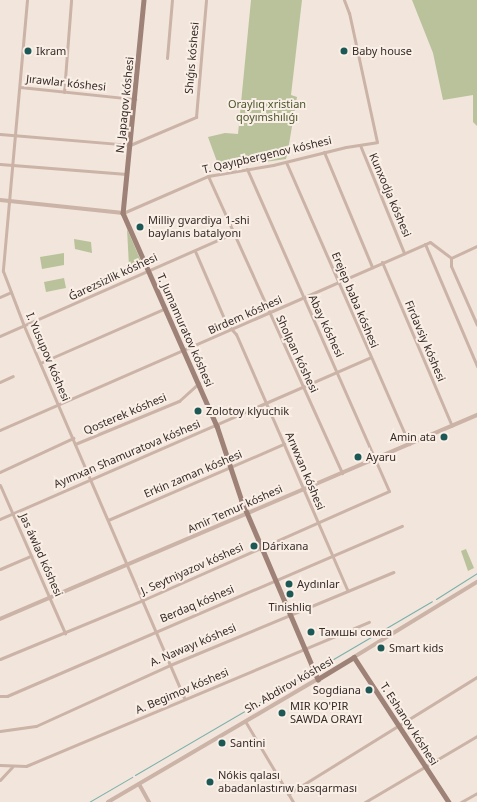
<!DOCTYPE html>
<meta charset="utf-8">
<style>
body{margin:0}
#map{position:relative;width:477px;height:802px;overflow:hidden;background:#f2e5db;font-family:"Noto Sans",sans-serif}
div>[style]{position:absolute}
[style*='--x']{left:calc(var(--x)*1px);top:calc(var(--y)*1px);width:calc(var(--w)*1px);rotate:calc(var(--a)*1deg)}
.green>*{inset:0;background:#b9c29b}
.stream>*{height:1px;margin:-0.5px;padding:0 0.5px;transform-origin:0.5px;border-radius:0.5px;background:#79b0ac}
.minor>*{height:3px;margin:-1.5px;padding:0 1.5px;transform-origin:1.5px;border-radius:1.5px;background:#cbb3a7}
.tertiary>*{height:4px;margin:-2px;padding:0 2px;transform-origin:2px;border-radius:2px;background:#cbb3a7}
.secondary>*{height:4.5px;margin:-2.25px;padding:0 2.25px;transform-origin:2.25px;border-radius:2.25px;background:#9e8278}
.dots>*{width:11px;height:11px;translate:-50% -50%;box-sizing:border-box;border:2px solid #faefe7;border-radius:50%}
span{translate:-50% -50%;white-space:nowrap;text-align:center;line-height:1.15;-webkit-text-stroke:4px #faefe7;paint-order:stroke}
.poi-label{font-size:11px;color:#372b27}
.left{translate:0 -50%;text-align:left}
.right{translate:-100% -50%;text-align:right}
.street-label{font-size:11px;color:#372b27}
.park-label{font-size:11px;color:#4b562b}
</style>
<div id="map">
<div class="green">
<i style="clip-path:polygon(251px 0,302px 0,291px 95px,297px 97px,288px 150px,286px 159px,222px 168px,219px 167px,208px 137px,225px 133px,238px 134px)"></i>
<i style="clip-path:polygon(412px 0,477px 0,477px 126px,473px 122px,473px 95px,443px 100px,433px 53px)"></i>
<i style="clip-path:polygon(127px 229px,144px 268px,139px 270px,131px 270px,129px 266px)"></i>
<i style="clip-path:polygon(74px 239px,91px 242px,92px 253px,75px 249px)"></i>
<i style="clip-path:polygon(64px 253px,64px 265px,42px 269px,40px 257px)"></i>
<i style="clip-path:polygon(64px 278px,66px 288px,46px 292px,44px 282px)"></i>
<i style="clip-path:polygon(466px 549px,474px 568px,468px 571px,461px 551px)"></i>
</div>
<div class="stream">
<i style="--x:436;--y:599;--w:49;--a:-32.4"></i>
<i style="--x:318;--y:668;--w:132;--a:-30.4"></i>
<i style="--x:135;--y:775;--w:204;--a:-30.3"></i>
<i style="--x:89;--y:802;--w:50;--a:-30.2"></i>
</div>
<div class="minor">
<i style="--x:27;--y:0;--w:272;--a:95.1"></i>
<i style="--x:3;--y:271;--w:59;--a:69.1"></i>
<i style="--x:24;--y:326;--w:406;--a:66.7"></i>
<i style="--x:167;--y:58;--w:58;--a:-85.1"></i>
<i style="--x:20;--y:87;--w:116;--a:6"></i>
<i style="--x:64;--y:92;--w:92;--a:-85.6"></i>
<i style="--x:0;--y:134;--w:130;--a:4.8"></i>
<i style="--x:130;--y:145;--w:72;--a:-23"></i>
<i style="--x:196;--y:117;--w:117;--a:-85.1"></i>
<i style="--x:360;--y:145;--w:117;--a:67.8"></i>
<i style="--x:324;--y:152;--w:125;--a:67.3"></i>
<i style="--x:286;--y:162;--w:308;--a:66.4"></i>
<i style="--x:0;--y:164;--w:127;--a:4.5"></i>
<i style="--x:208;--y:176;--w:326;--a:65.7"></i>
<i style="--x:123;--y:213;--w:93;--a:-23.5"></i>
<i style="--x:208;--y:176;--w:66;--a:-9.6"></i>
<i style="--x:273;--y:165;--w:75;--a:-13.9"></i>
<i style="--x:346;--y:147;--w:31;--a:-9"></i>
<i style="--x:377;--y:142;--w:132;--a:-102.2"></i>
<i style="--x:349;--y:13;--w:14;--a:-111"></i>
<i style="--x:425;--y:244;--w:133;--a:66.9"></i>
<i style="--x:195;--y:251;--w:78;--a:66.7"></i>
<i style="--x:226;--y:323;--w:15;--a:48"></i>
<i style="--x:236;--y:334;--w:280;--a:66.5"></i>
<i style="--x:451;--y:258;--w:8;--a:90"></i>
<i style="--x:451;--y:266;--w:64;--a:66.2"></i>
<i style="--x:382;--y:262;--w:178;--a:66.9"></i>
<i style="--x:0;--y:297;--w:12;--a:-24"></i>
<i style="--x:0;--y:336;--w:255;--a:-23.8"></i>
<i style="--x:40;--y:363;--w:137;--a:-23.6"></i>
<i style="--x:0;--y:382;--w:14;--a:-25"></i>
<i style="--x:0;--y:430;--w:469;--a:-23.6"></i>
<i style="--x:430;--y:242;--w:26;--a:37"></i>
<i style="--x:451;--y:258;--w:29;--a:-25"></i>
<i style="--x:75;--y:444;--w:113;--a:-22.5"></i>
<i style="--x:179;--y:401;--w:27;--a:-42"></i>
<i style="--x:0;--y:472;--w:81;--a:-25"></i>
<i style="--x:0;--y:485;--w:162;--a:66.3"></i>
<i style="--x:0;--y:519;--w:404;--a:-23.6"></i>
<i style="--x:108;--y:520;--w:192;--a:-23.4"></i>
<i style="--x:0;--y:569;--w:34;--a:-23"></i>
<i style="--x:0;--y:659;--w:155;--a:-22.4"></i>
<i style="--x:143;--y:600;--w:269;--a:-23.9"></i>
<i style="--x:389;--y:491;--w:352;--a:-113.8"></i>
<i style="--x:0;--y:696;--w:7;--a:0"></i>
<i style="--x:7;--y:696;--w:430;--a:-23.3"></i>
<i style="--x:245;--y:721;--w:94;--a:59.3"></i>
<i style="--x:0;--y:731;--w:36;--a:-8"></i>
<i style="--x:36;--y:726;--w:147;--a:-24.5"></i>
<i style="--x:170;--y:665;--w:242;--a:-22.6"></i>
<i style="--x:0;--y:765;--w:26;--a:2"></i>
<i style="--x:26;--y:766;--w:372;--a:-22.8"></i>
<i style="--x:0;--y:780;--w:18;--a:-47"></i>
<i style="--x:288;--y:794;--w:222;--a:-31.8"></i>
<i style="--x:365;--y:802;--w:130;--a:-30.5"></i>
<i style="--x:461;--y:802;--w:18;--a:-29"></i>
</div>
<div class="tertiary">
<i style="--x:0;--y:200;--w:124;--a:6"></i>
<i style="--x:0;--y:619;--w:519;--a:-23.16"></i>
<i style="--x:354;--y:657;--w:144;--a:-31.4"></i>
<i style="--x:139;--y:784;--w:21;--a:61"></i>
<i style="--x:108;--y:802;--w:243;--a:-30.4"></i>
</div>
<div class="secondary">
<i style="--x:144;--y:0;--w:214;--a:95.6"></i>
<i style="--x:123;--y:213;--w:233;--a:66.2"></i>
<i style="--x:217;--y:426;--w:79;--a:71.6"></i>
<i style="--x:242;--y:501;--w:194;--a:66.9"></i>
<i style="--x:318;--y:679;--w:42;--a:-31.4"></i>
<i style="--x:354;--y:657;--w:173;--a:56.8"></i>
</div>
<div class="dots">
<i style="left:28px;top:51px;background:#1c5956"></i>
<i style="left:344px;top:51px;background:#1c5956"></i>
<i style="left:140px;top:227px;background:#1c5956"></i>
<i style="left:198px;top:411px;background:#1c5956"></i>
<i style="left:444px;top:437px;background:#1c5956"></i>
<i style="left:358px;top:457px;background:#1c5956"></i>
<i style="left:254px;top:546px;background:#1c5956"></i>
<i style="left:289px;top:584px;background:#1c5956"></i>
<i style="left:290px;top:594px;background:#1c5956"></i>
<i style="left:311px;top:632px;background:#1c5956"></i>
<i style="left:381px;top:648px;background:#1c5956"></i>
<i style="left:369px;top:690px;background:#1c5956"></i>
<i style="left:282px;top:713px;background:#1c5956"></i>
<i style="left:222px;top:743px;background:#1c5956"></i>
<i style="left:210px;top:782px;background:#1c5956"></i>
</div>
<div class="poi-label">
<span class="left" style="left:36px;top:51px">Ikram</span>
<span class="left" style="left:352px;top:51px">Baby house</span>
<span class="left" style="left:148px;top:227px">Milliy gvardiya 1-shi<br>baylanıs batalyonı</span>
<span class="left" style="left:206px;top:411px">Zolotoy klyuchik</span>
<span class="right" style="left:436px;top:437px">Amin ata</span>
<span class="left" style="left:366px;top:457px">Ayaru</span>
<span class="left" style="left:262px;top:546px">Dárixana</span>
<span class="left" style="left:297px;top:584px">Aydınlar</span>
<span style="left:290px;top:607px">Tinishliq</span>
<span class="left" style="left:319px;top:632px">Тамшы сомса</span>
<span class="left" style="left:389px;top:648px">Smart kids</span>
<span class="right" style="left:361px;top:690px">Sogdiana</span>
<span class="left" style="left:290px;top:713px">MIR KO'PIR<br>SAWDA ORAYI</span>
<span class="left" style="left:230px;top:743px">Santini</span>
<span class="left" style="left:218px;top:782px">Nókis qalası<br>abadanlastırıw basqarması</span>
</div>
<div class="street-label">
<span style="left:192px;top:58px;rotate:-85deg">Shıǵıs kóshesi</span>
<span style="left:66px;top:83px;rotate:6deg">Jırawlar kóshesi</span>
<span style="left:125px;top:105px;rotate:-84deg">N. Japaqov kóshesi</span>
<span style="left:267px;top:155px;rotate:-13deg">T. Qayıpbergenov kóshesi</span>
<span style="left:390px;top:195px;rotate:67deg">Kunxodja kóshesi</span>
<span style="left:113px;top:277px;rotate:-25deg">Ǵarezsizlik kóshesi</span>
<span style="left:355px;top:300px;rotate:67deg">Erejep baba kóshesi</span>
<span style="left:245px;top:315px;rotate:-24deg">Birdem kóshesi</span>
<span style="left:326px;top:326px;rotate:65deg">Abay kóshesi</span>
<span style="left:185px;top:330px;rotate:66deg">T. Jumamuratov kóshesi</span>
<span style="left:425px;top:341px;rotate:67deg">Firdavsiy kóshesi</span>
<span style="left:297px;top:354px;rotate:65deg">Sholpan kóshesi</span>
<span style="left:48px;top:357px;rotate:67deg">I. Yusupov kóshesi</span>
<span style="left:125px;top:414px;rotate:-23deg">Qosterek kóshesi</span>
<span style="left:127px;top:454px;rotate:-23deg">Ayımxan Shamuratova kóshesi</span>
<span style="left:305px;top:471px;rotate:67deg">Arıwxan kóshesi</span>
<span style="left:193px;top:474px;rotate:-23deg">Erkin zaman kóshesi</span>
<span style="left:235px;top:509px;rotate:-24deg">Amir Temur kóshesi</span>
<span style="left:41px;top:555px;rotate:66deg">Jas áwlad kóshesi</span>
<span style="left:192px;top:569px;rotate:-24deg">J. Seytniyazov kóshesi</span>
<span style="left:197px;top:604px;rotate:-23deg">Berdaq kóshesi</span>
<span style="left:193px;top:645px;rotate:-23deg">A. Nawayı kóshesi</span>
<span style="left:289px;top:685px;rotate:-30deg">Sh. Abdirov kóshesi</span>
<span style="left:182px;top:691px;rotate:-23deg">A. Begimov kóshesi</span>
<span style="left:409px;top:724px;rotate:57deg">T. Eshanov kóshesi</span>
</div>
<div class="park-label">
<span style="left:267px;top:111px">Oraylıq xristian<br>qoyımshılıǵı</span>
</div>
</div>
